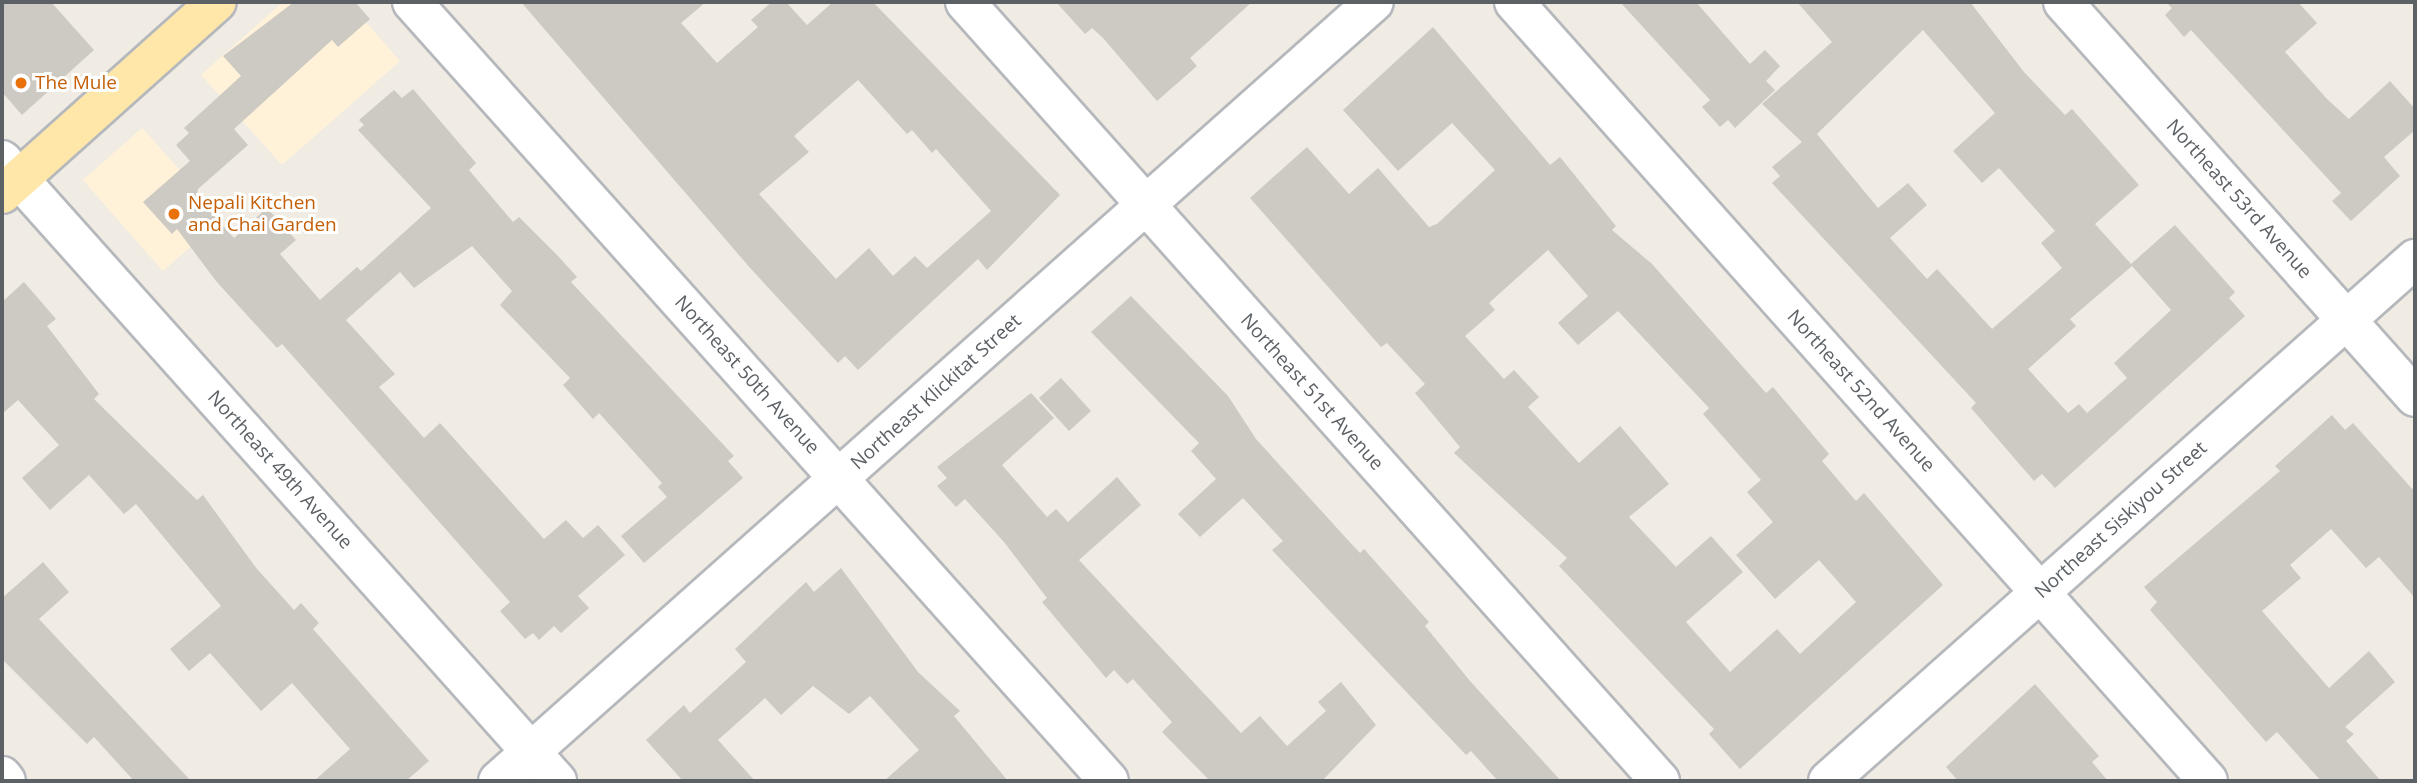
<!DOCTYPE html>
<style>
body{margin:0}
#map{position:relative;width:2417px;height:783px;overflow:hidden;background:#f0ece4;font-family:"Open Sans",sans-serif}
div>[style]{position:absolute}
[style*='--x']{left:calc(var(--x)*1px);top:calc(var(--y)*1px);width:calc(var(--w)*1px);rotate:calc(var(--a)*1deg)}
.commercial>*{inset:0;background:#fff2d9}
.building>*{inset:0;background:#cdc9c3}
.roads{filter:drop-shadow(2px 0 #b5b8bc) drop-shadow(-2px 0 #b5b8bc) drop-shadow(0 2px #b5b8bc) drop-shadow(0 -2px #b5b8bc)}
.minor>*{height:38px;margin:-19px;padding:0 19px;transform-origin:19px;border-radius:19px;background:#fff}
.major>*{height:38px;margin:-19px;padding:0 19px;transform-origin:19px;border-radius:19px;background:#ffe7a9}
.dots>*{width:19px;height:19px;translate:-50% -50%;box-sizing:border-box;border:4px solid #fff;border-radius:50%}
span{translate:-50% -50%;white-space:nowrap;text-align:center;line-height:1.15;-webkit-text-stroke:6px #fff;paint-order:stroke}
.food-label{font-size:19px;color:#c56008}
.left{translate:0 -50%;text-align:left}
.street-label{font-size:19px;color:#5c6166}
.frame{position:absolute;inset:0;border:4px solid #5c6166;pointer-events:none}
</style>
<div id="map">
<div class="commercial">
<i style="clip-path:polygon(283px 2px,348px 2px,400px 61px,282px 165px,201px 75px)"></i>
<i style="clip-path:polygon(142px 128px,223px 218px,163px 271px,83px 180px)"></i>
</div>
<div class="building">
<i style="clip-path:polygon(2px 2px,51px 2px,94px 50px,22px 115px,2px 92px)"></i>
<i style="clip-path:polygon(294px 2px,355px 2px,370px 19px,338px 47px,332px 40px,234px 129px,248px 145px,198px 189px,197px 197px,234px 238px,267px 208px,296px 240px,280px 254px,320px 300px,357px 267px,361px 271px,431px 208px,358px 130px,364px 125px,359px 120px,394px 90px,402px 98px,413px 89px,476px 163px,469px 170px,513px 222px,519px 217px,559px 257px,577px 277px,571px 282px,734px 456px,728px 461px,743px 478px,644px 563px,621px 536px,667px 497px,658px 487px,662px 483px,599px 413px,593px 419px,563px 385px,570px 378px,500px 305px,512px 291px,472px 246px,414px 288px,400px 272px,346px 320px,395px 374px,379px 387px,424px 438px,440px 423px,544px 539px,566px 520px,583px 538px,598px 525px,625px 555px,578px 596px,589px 608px,561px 633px,554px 626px,539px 640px,533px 633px,525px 639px,500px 611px,510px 602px,282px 344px,277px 348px,216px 281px,177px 229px,172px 234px,143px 202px,190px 161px,176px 145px,189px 133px,184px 128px,241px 76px,223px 56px)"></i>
<i style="clip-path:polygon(evenodd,521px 2px,706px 2px,681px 23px,717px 63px,758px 27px,751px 20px,772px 2px,786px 2px,807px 25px,833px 2px,873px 2px,1060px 195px,987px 270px,978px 259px,858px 370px,845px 356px,838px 363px,751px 269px,521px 2px,858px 80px,907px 134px,912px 130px,932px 153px,936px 149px,991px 211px,927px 268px,915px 256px,893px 276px,869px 248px,836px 279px,759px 194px,809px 152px,794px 136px,858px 80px)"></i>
<i style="clip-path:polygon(1056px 2px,1252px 2px,1190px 58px,1197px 66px,1157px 101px,1103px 38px,1092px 28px,1085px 34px)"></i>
<i style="clip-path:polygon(1620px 2px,1696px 2px,1750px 64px,1765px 50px,1780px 66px,1766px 81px,1775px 90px,1735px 128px,1728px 120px,1720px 127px,1702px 107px,1710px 100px)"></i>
<i style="clip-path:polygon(evenodd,1797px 2px,1970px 2px,2024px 72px,2065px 115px,2072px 109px,2139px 185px,2095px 224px,2131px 264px,2175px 225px,2235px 292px,2229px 298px,2245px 316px,2055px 488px,2042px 474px,2034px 481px,1971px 408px,1976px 403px,1772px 183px,1780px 176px,1772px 167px,1802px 142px,1762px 104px,1832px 42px,1797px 2px,1923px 30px,1995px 113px,1953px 151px,1982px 183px,1999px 168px,2055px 231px,2041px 243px,2062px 268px,1992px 329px,1937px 269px,1927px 279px,1890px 238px,1927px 205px,1908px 183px,1878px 208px,1817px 134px,1923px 30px,1797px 2px,2132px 266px,2171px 310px,2114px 363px,2127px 378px,2087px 413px,2079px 404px,2068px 413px,2028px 369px,2076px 326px,2070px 319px,2132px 266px)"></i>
<i style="clip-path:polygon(2166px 2px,2298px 2px,2317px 23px,2285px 52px,2327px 99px,2349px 119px,2390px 81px,2415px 109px,2415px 130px,2384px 157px,2400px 176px,2351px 221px,2332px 201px,2341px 193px,2191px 30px,2184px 37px,2165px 15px,2172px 8px)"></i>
<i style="clip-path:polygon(evenodd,1433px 27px,1550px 165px,1560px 157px,1616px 226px,1612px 230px,1652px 264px,1766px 393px,1773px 387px,1829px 454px,1822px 461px,1856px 501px,1864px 493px,1943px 585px,1740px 769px,1709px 734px,1714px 729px,1559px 566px,1567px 558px,1454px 453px,1460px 447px,1415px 393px,1425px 384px,1387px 343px,1381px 347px,1250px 198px,1307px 147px,1349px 194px,1378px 168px,1429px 227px,1437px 224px,1495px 170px,1452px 123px,1398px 171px,1343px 110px,1433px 27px,1548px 250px,1588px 296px,1558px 323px,1578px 345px,1618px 311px,1709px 408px,1703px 414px,1761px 480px,1747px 492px,1773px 522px,1736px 555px,1775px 599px,1819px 560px,1856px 602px,1800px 654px,1777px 629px,1730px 672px,1686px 622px,1743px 572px,1711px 536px,1676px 567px,1629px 517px,1669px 484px,1620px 426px,1579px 463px,1528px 407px,1539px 397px,1514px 370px,1504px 379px,1465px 336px,1495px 310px,1489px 303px,1548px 250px)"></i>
<i style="clip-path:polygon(24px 282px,56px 319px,47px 326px,99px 394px,94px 399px,197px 500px,203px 495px,257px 569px,294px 610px,301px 603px,319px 623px,313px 629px,429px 761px,406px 781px,314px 781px,350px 749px,292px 683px,261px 711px,210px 653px,189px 671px,170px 649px,221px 606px,136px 504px,124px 514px,89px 475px,50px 510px,22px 478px,59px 445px,18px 400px,2px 414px,2px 302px)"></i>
<i style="clip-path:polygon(1131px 296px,1228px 396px,1256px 439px,1346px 538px,1360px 553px,1364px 549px,1429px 622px,1425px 626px,1470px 681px,1561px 781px,1498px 781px,1471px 751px,1466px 755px,1272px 550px,1283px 541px,1243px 498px,1200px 537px,1178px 514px,1216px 479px,1191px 451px,1199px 443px,1091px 332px)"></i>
<i style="clip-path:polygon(1061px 378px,1091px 411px,1069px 431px,1039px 398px)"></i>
<i style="clip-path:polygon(1031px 393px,1054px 418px,1002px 465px,1047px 517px,1056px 509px,1068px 522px,1117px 477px,1141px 505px,1079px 560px,1241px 733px,1260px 716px,1287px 746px,1326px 711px,1318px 702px,1341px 682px,1376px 725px,1322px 781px,1210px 781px,1162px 732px,1172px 722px,1133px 679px,1127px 684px,1114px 670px,1106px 678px,1042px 602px,1047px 598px,1004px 542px,965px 499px,956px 507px,937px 486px,947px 478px,937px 467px)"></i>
<i style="clip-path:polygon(2332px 415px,2345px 430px,2353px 423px,2415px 492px,2415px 598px,2379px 557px,2366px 568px,2331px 529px,2290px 565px,2301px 578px,2262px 611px,2329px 688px,2369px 651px,2395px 682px,2345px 727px,2354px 734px,2346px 741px,2381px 781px,2321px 781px,2277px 732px,2266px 742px,2150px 610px,2157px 602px,2144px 587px,2280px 471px,2275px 466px)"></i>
<i style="clip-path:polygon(43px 562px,69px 592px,39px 619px,191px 781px,134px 781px,94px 737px,87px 744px,2px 659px,2px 598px)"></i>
<i style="clip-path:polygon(841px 568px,918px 672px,960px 711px,954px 716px,1008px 781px,884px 781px,919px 750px,870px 696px,849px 714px,813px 686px,781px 715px,765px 698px,718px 740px,755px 781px,683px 781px,646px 740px,684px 705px,690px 713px,746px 662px,735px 649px,806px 582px,814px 592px)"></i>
<i style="clip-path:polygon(2035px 684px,2099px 756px,2092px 762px,2108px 781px,1958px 781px,1946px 767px)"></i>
</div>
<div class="roads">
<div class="minor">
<i style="--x:412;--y:2;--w:1045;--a:48.18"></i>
<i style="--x:965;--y:2;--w:1044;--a:48.26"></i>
<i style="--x:1514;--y:2;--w:1043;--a:48.3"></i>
<i style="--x:2063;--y:2;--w:529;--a:48.29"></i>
<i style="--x:2;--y:160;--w:833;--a:48.21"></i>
<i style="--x:2;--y:776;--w:6;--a:51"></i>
<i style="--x:498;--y:781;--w:1172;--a:-41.65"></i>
<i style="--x:1828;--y:781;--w:786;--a:-41.65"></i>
</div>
<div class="major">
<i style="--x:2;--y:194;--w:288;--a:-41.8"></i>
</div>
</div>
<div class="dots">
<i style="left:21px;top:83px;background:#e8710a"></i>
<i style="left:174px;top:214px;background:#e8710a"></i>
</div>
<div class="food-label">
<span class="left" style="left:35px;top:83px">The Mule</span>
<span class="left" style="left:188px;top:214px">Nepali Kitchen<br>and Chai Garden</span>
</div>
<div class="street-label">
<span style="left:2239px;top:199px;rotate:48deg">Northeast 53rd Avenue</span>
<span style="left:747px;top:375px;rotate:48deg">Northeast 50th Avenue</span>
<span style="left:1861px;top:391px;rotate:48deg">Northeast 52nd Avenue</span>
<span style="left:936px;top:392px;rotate:-42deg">Northeast Klickitat Street</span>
<span style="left:1312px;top:392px;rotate:48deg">Northeast 51st Avenue</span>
<span style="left:280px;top:470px;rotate:48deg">Northeast 49th Avenue</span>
<span style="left:2121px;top:520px;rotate:-42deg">Northeast Siskiyou Street</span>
</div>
<div class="frame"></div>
</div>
